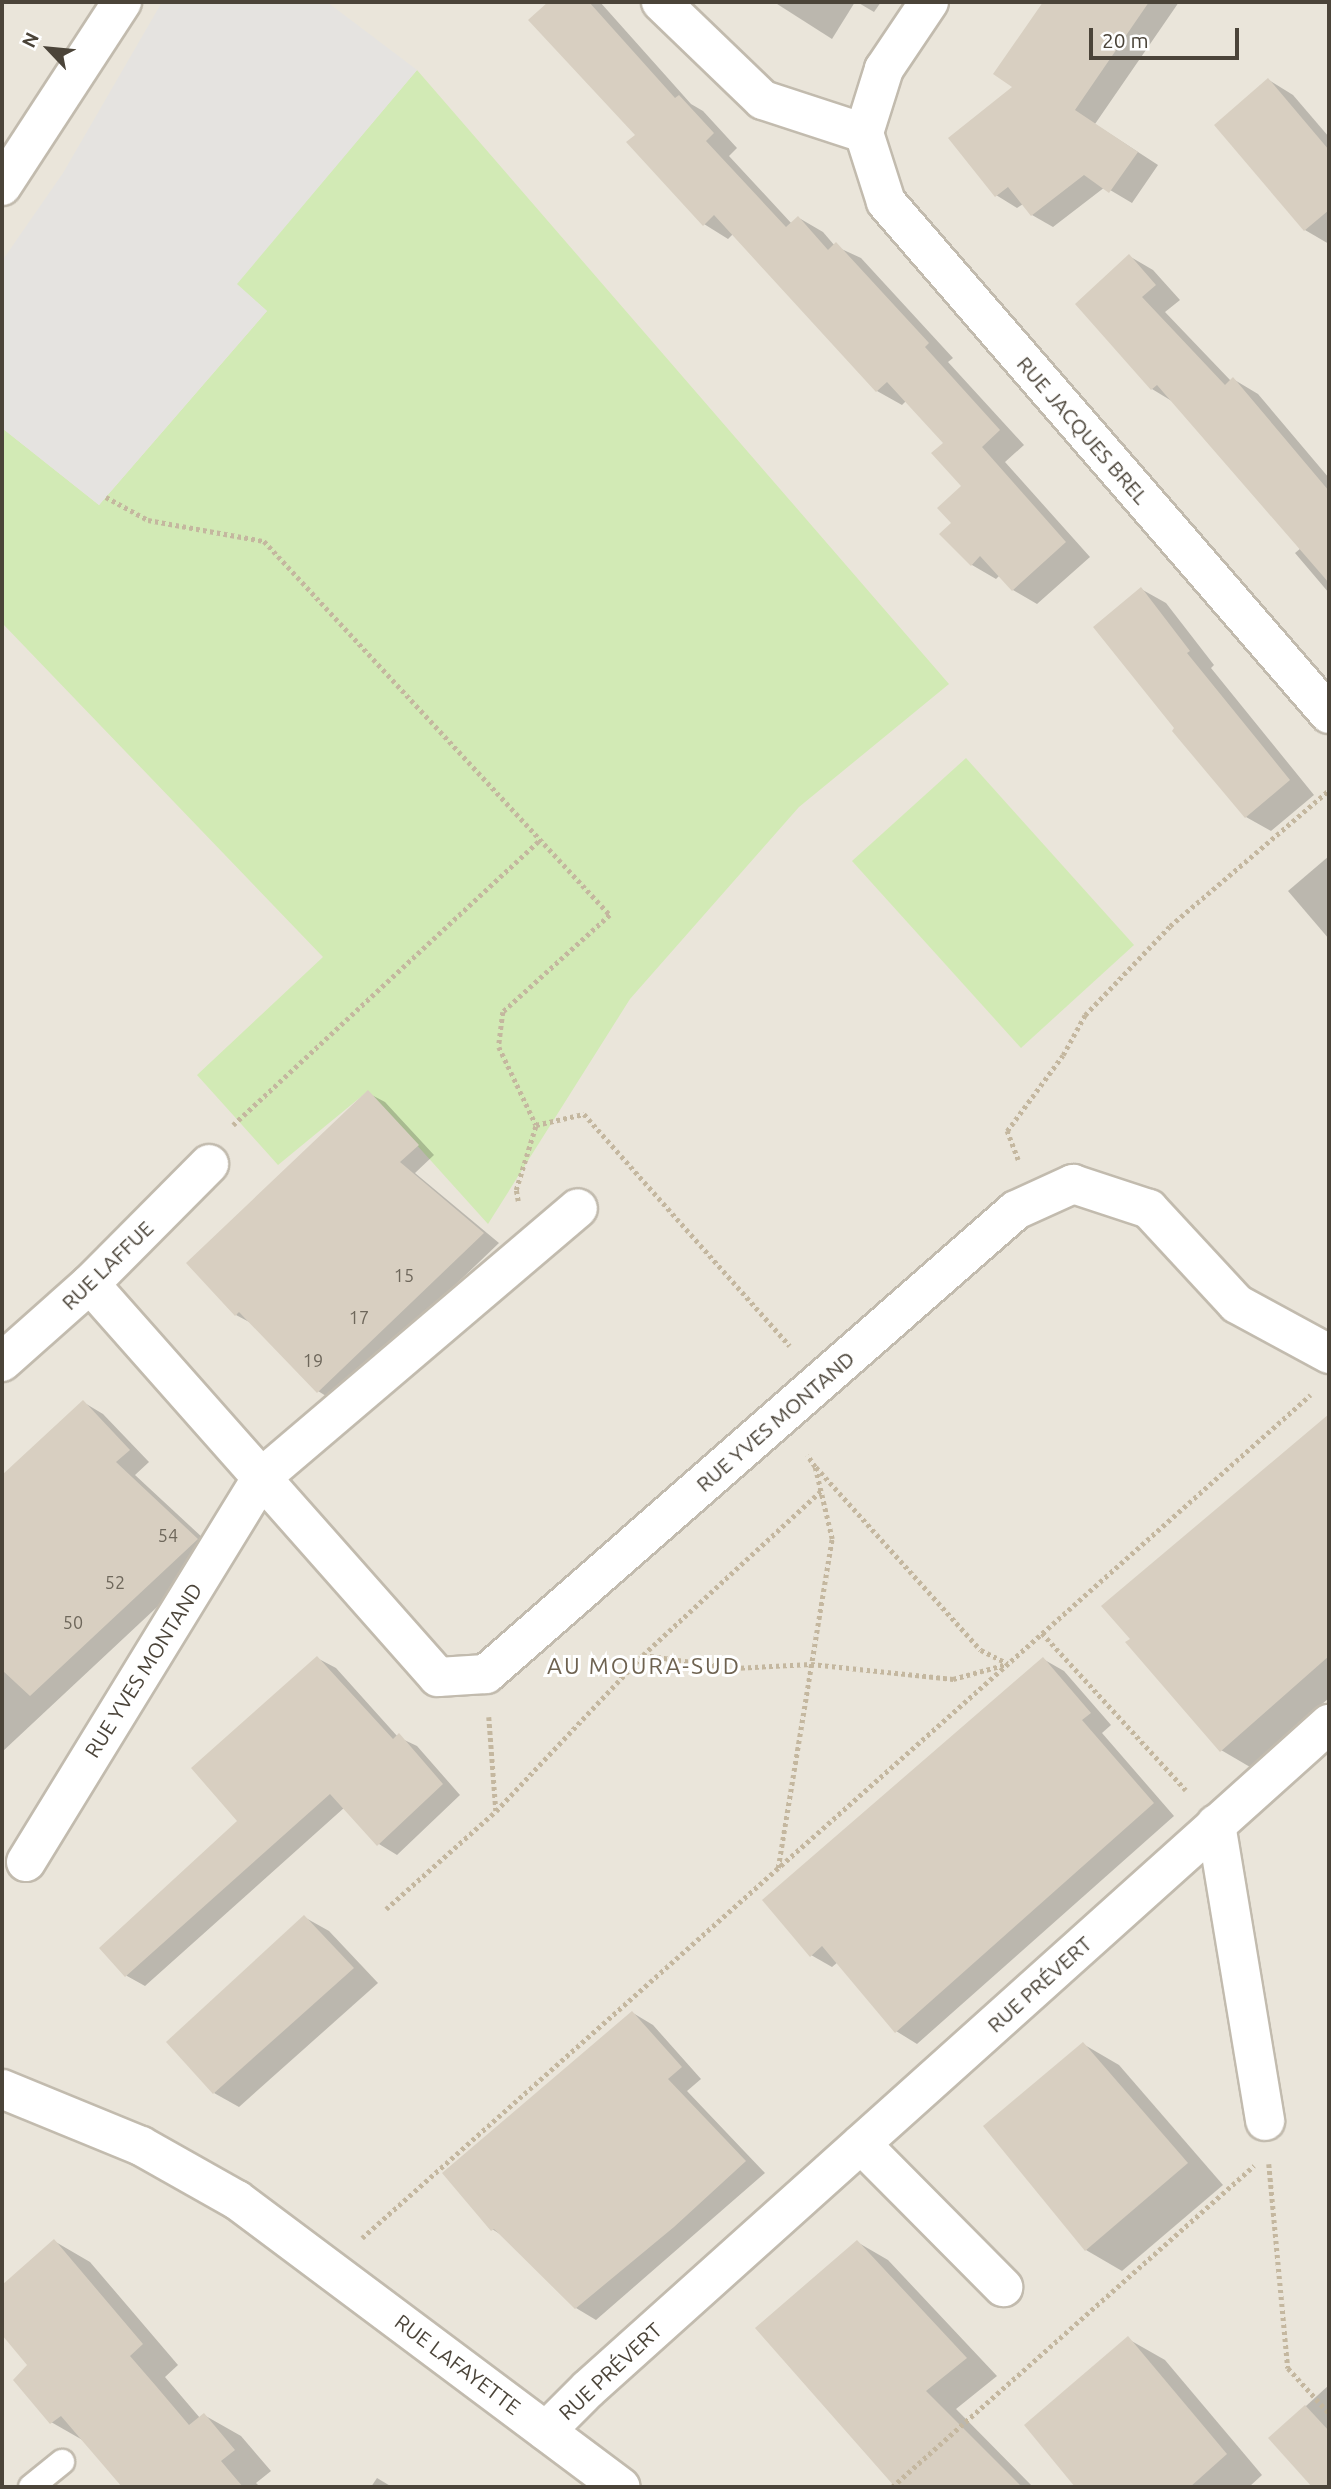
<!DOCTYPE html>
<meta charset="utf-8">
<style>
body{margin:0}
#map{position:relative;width:1331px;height:2489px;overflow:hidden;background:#f6f3ec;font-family:Ubuntu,sans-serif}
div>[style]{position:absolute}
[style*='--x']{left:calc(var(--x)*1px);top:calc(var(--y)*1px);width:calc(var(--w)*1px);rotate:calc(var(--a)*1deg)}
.residential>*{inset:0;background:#eae5da}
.green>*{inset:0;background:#d2eab5}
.parking>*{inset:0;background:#e5e3e0}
.shadow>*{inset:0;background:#0003}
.building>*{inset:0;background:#d8cfc1}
.path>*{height:4.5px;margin-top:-2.25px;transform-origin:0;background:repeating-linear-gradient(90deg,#c4b79f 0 3.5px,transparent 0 7px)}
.roads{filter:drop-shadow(2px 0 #c2bbae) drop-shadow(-2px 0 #c2bbae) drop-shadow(0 2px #c2bbae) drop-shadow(0 -2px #c2bbae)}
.service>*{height:24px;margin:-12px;padding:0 12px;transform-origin:12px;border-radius:12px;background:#fff}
.minor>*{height:38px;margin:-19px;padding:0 19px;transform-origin:19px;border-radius:19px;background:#fff}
span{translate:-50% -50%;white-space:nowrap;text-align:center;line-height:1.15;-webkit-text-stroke:6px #fff;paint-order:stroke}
.number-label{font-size:18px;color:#6e675b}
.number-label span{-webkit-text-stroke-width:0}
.street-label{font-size:21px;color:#4b4439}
.neighbourhood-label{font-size:23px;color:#6e6250;letter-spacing:2px}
.frame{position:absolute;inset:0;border:4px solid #4b4439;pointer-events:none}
.north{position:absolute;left:14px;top:14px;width:70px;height:70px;-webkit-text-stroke:5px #fff;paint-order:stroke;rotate:296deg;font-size:19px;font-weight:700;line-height:28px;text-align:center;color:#4b4439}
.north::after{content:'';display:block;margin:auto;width:24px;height:32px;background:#4b4439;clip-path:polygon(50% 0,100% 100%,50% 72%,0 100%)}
.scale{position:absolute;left:1089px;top:28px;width:150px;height:32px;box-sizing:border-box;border:4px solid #4b4439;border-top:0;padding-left:9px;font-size:21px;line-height:24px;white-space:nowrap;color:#4b4439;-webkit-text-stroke:5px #fff;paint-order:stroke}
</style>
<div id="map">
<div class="residential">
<i style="clip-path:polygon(2px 2px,1329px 2px,1329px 2487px,2px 2487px)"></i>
</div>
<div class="green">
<i style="clip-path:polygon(417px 70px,949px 684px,799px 807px,630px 999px,488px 1224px,368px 1091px,278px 1165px,197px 1075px,323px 957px,2px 623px,2px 428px,99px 505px,267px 311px,236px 284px)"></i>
<i style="clip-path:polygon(966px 758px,1134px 945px,1021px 1048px,852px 861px)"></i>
</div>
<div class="parking">
<i style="clip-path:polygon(162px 2px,327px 2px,417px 70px,237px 284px,267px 311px,99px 505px,2px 428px,2px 261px,63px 173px)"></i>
</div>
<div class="shadow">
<i style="clip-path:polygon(551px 2px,600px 2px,691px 104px,703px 111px,737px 148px,729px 156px,792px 224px,799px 218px,823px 232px,835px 246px,861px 258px,953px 358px,948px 362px,1024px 445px,1005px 462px,1090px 557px,1037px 604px,1013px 590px,1000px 575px,996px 579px,972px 565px,953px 524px,964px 486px,945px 443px,906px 401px,902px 405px,877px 391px,733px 234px,728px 239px,704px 224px,637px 135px,531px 20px)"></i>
<i style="clip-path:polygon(774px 2px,855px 2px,832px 39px)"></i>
<i style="clip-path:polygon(857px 2px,881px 2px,874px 12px)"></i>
<i style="clip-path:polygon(1045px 2px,1179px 2px,1095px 124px,1158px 165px,1132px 203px,1105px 187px,1053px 227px,1032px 215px,1023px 204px,1017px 208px,996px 195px,1015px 86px,995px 74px)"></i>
<i style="clip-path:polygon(1269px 80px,1293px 95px,1329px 137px,1329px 244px,1305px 230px)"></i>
<i style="clip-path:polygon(1129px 256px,1153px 270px,1180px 300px,1165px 312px,1231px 381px,1233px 379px,1258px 394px,1329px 478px,1329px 593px,1295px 553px,1301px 548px,1175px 403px,1152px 389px)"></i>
<i style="clip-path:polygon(1141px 589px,1166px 603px,1214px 665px,1211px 668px,1314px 795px,1271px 831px,1246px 817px,1177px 729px)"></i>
<i style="clip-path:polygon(1329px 856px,1329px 939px,1288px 891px)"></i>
<i style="clip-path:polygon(368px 1093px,385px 1102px,434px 1155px,415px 1173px,499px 1243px,334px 1401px,318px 1391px,253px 1324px,236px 1315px)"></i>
<i style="clip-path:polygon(83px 1402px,103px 1414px,149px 1462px,135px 1475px,217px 1551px,2px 1752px,2px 1477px)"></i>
<i style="clip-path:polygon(1319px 1424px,1329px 1430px,1329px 1698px,1250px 1767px,1221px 1750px)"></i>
<i style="clip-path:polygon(317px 1658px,336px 1668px,398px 1737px,417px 1746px,460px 1795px,397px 1855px,379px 1844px,345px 1807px,145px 1986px,127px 1976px,101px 1948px,240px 1821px)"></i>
<i style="clip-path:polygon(1043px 1659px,1064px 1671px,1111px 1725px,1102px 1733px,1174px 1816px,917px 2044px,896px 2031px,838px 1962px,832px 1967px,811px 1955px)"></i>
<i style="clip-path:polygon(304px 1917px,329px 1931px,378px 1983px,239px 2107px,214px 2093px)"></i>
<i style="clip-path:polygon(633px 2013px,653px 2025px,701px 2079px,687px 2091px,765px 2173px,596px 2320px,576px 2308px,503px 2236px,492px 2229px)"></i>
<i style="clip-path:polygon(1083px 2044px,1119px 2065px,1223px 2185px,1122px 2271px,1086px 2250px)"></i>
<i style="clip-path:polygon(54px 2241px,90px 2262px,178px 2365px,165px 2377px,200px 2418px,204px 2415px,241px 2436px,271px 2471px,256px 2483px,260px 2487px,117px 2487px,121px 2484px,86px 2442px,51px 2422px,30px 2366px,2px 2333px,2px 2287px)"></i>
<i style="clip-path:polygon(857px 2242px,888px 2260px,997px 2376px,956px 2409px,1033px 2487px,897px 2487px,758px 2328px)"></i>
<i style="clip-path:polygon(1128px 2339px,1165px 2360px,1262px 2475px,1249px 2487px,1077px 2487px,1026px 2425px)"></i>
<i style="clip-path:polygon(1329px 2385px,1329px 2487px,1314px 2487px,1271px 2438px)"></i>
<i style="clip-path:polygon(377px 2478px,392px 2487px,371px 2487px)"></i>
</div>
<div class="building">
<i style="clip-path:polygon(548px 2px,589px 2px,675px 98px,679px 95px,714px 133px,706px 141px,786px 227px,798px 216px,828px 250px,836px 242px,929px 343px,925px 347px,1000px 430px,982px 447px,1066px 542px,1012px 591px,980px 556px,971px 566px,939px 534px,951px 523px,937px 508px,961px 486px,931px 453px,943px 443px,887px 382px,876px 392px,714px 215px,703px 226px,626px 142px,635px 135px,528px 20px)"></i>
<i style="clip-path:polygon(1043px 2px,1149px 2px,1075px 110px,1138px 152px,1109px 193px,1084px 175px,1031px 216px,1008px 187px,995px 197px,948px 138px,1012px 87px,993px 74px)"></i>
<i style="clip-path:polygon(1268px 78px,1329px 150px,1329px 210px,1304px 231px,1214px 125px)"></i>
<i style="clip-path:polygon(1129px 254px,1156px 285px,1142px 297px,1225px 385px,1233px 377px,1329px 491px,1329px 583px,1157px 385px,1151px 390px,1075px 304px)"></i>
<i style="clip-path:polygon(1141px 587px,1190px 651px,1187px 653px,1290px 780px,1245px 818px,1172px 731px,1174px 728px,1093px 627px)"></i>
<i style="clip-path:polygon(368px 1090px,419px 1145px,400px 1162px,484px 1233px,317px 1393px,239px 1312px,235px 1316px,186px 1263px)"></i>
<i style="clip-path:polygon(83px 1400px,130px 1450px,116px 1462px,198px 1539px,30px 1696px,2px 1670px,2px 1475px)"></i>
<i style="clip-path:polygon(1329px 1414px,1329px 1656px,1220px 1752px,1125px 1642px,1130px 1639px,1101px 1606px)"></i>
<i style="clip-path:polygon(317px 1656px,393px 1739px,399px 1733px,443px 1784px,377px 1846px,330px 1794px,125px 1977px,99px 1948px,237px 1821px,191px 1768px)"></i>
<i style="clip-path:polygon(1043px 1657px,1091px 1713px,1082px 1720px,1154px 1803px,895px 2033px,822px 1946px,810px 1957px,762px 1900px)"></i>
<i style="clip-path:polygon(304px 1915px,354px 1968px,213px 2094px,166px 2042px)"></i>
<i style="clip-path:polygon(632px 2011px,682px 2067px,668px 2079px,746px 2161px,674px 2227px,575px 2309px,494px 2229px,491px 2231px,442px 2173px)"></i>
<i style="clip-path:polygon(1083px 2042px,1188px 2163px,1085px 2251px,983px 2126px)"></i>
<i style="clip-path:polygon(54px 2239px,143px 2344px,130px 2356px,156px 2386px,189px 2425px,204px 2413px,235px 2450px,221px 2461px,243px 2487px,122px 2487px,61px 2416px,50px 2424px,13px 2380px,27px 2365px,2px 2335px,2px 2285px)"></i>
<i style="clip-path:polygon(857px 2240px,967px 2358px,926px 2391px,1022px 2487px,895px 2487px,755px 2328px)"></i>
<i style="clip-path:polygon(1128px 2336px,1227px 2454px,1190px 2487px,1075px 2487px,1024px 2425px)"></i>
<i style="clip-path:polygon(1305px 2405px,1329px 2431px,1329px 2487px,1312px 2487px,1268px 2438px)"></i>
</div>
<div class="path">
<i style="--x:106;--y:497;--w:48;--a:28.7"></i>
<i style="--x:148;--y:520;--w:118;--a:10.3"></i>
<i style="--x:264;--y:541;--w:510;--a:47.23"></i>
<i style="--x:610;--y:915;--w:144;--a:137.8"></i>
<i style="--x:503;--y:1012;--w:35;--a:97"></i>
<i style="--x:499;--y:1047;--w:86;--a:64.6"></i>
<i style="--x:536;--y:1125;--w:49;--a:-12.9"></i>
<i style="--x:584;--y:1114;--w:310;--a:48.4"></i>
<i style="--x:233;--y:1125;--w:419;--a:-42.9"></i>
<i style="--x:1018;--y:1160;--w:31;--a:-111"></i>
<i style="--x:1007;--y:1131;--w:94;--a:-53.6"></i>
<i style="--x:1063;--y:1055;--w:46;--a:-61.2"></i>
<i style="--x:1085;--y:1015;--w:123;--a:-46.3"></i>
<i style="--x:1170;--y:926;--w:209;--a:-40.5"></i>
<i style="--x:518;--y:1201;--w:11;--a:-100"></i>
<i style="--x:516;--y:1190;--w:68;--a:-72.9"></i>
<i style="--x:816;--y:1467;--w:246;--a:48"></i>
<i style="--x:981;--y:1650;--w:30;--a:27"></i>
<i style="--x:1042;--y:1633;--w:213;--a:47.5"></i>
<i style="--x:643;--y:1655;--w:92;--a:8.1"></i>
<i style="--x:734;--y:1668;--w:77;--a:-3"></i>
<i style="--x:811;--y:1664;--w:143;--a:6"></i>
<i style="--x:953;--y:1679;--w:53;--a:-15.4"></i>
<i style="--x:489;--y:1717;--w:94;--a:85.7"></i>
<i style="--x:778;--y:1868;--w:333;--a:-80.7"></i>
<i style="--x:832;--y:1539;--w:74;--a:-103.3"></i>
<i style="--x:815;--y:1467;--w:14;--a:-124"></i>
<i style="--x:386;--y:1909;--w:147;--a:-41.7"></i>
<i style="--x:496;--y:1811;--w:214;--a:-46.7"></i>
<i style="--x:643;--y:1655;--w:242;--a:-42.7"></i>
<i style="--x:1269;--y:2164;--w:205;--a:84.7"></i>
<i style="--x:1288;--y:2368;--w:61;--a:47.7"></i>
<i style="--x:362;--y:2238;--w:1269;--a:-41.64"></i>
<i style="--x:892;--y:2487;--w:484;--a:-41.6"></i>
</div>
<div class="roads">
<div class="service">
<i style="--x:31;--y:2487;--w:40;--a:-39"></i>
</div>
<div class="minor">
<i style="--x:661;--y:2;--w:141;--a:43.9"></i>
<i style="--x:763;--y:100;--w:106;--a:18.1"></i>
<i style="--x:929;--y:2;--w:81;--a:123.9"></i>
<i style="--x:884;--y:69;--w:67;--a:107.4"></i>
<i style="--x:864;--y:133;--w:72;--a:72.3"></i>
<i style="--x:886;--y:202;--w:677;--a:49.13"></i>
<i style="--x:2;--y:186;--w:220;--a:-56.9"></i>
<i style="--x:90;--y:1284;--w:525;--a:48.48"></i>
<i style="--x:438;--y:1677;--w:48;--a:-3.6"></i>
<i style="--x:486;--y:1674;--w:704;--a:-41.2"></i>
<i style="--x:1016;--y:1210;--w:63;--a:-24.5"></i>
<i style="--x:1073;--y:1184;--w:80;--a:18.2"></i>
<i style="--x:1149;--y:1209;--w:129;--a:47.2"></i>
<i style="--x:1237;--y:1304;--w:105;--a:28.5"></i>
<i style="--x:2;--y:1362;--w:118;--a:-41.6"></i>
<i style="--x:90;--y:1284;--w:169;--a:-45.2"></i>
<i style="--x:1216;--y:1824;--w:301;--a:80.6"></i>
<i style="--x:26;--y:1862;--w:450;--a:-58.5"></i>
<i style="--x:261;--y:1478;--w:416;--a:-40.4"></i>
<i style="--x:2;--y:2089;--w:150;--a:22.3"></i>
<i style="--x:141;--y:2146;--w:110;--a:29.4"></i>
<i style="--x:237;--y:2200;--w:479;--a:36.8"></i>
<i style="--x:861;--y:2144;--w:202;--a:45.2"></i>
<i style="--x:546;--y:2431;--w:59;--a:-45"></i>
<i style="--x:588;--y:2389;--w:996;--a:-41.91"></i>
</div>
</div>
<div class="number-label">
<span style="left:404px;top:1275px">15</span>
<span style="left:359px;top:1317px">17</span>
<span style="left:313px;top:1360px">19</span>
<span style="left:168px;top:1535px">54</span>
<span style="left:115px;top:1582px">52</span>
<span style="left:73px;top:1622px">50</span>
</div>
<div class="street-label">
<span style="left:1083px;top:430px;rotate:49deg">RUE JACQUES BREL</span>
<span style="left:107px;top:1265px;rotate:-44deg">RUE LAFFUE</span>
<span style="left:775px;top:1421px;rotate:-41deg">RUE YVES MONTAND</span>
<span style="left:143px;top:1670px;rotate:-58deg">RUE YVES MONTAND</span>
<span style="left:1039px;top:1984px;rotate:-42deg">RUE PRÉVERT</span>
<span style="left:458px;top:2364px;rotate:37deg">RUE LAFAYETTE</span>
<span style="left:610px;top:2371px;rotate:-43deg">RUE PRÉVERT</span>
</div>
<div class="neighbourhood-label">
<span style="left:644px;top:1666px">AU MOURA-SUD</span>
</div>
<div class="frame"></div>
<div class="north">N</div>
<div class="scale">20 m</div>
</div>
